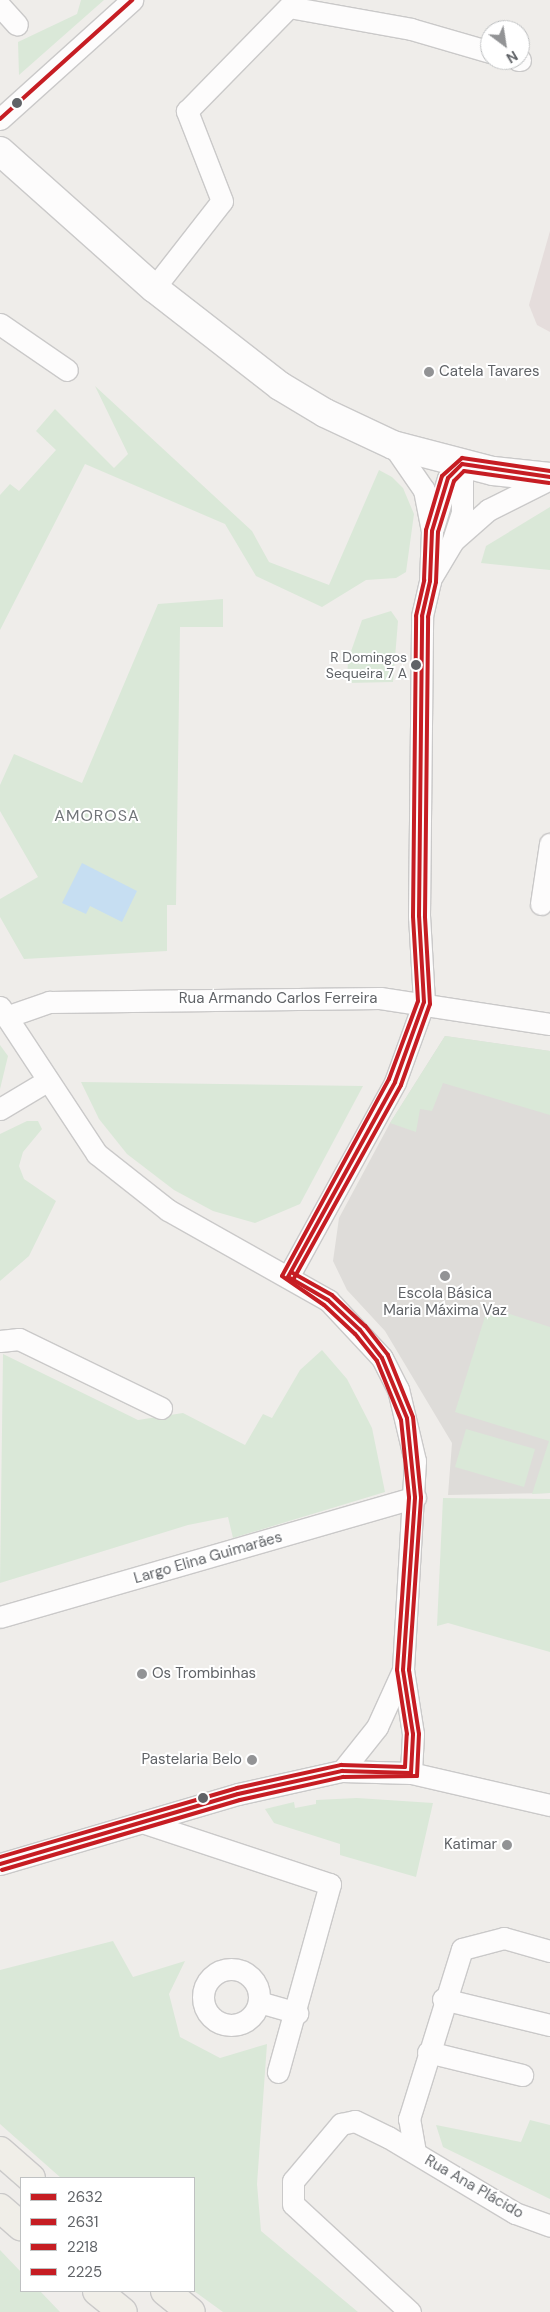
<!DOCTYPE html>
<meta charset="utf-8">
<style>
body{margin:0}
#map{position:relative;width:550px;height:2312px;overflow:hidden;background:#efedea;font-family:"DM Sans",sans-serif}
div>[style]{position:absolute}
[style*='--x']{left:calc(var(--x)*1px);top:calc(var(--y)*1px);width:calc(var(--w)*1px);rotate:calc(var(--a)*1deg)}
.education>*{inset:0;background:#dedcd9}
.medical>*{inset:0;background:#e5dddc}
.green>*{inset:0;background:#dae8d8}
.water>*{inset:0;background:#c6def2}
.roads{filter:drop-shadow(1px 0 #cac9c9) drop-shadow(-1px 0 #cac9c9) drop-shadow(0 1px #cac9c9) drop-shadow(0 -1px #cac9c9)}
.minor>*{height:21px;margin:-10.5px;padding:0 10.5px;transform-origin:10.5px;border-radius:10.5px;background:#fdfcfc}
.minor>.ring{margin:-10.5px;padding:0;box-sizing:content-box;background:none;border:21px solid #fdfcfc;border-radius:50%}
.secondary>*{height:28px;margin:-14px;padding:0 14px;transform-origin:14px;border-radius:14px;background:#fdfcfc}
.trunk>*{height:28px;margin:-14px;padding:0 14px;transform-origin:14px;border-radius:14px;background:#f0eee8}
.bus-1>*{height:4px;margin:-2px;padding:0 2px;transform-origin:2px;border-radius:2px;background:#c61d23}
.bus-2>*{height:4px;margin:-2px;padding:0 2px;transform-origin:2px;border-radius:2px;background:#c61d23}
.bus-3>*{height:4px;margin:-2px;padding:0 2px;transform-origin:2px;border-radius:2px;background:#c61d23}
.bus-4>*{height:4px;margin:-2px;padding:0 2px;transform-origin:2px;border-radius:2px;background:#c61d23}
.dots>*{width:14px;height:14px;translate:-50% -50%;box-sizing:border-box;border:2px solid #fff;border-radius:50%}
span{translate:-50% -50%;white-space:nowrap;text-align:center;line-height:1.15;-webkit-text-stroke:4px #fff;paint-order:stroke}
.bus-label{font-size:14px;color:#606367}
.right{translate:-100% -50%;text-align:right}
.poi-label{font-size:15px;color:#606367}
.left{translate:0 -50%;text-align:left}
.street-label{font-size:15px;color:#606367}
.neighbourhood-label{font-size:16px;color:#717579;letter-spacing:1px}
.legend{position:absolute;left:20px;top:2177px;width:175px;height:115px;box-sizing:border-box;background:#fff;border:1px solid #bfc1c2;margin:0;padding:6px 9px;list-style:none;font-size:15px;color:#606367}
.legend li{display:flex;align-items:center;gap:10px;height:25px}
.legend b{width:25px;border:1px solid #bfc1c2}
.north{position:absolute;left:480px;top:20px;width:50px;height:50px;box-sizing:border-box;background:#fff;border:1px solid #bfc1c2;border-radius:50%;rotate:149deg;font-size:14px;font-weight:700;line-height:20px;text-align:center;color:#606367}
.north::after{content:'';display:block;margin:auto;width:18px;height:22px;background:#929395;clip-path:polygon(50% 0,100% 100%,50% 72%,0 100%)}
</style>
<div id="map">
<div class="education">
<i style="clip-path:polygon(445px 1036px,550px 1051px,550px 1493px,448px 1495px,452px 1443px,385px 1331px,347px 1290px,333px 1261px,339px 1218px,390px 1123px)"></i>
</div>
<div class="medical">
<i style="clip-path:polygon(550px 231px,550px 332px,537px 325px,529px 305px)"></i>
</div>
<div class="green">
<i style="clip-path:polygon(81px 0,104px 0,19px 75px,18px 42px,77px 14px)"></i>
<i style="clip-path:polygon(95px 386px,252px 531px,269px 562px,329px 585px,379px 470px,392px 477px,403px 488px,414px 514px,406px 572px,396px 578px,366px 580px,322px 607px,256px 576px,225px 524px,85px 464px,0 630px,0 495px,10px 484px,19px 491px,56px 450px,36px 431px,55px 409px,114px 468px,128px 454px)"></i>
<i style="clip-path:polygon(550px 507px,550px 570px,481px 563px,486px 546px)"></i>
<i style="clip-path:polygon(223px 599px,223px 627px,180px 627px,176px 905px,167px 905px,167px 951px,24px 959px,0 917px,0 899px,38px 877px,0 811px,0 785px,14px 754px,82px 783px,158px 604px)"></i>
<i style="clip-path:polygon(391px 611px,398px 621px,393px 682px,347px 683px,348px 660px,362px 620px)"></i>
<i style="clip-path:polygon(445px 1036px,550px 1051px,550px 1115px,443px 1083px,432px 1111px,420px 1109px,416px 1132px,390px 1123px)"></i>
<i style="clip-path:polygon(0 1045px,8px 1056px,0 1089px)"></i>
<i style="clip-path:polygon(81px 1082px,363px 1086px,300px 1204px,255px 1223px,213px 1211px,174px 1190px,127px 1154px,99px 1119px)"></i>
<i style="clip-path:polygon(27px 1121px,38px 1121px,42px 1129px,23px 1152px,19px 1166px,24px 1179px,56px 1201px,29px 1256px,0 1281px,0 1134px)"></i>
<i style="clip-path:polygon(488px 1307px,550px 1327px,550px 1493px,532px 1494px,549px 1441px,455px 1412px)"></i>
<i style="clip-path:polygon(322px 1350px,347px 1379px,372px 1428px,385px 1492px,233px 1538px,228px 1517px,188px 1525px,0 1583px,3px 1354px,138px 1420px,183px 1413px,245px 1445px,263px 1414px,272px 1418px,300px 1370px)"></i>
<i style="clip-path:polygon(466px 1429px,535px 1449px,524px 1487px,455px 1467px)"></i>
<i style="clip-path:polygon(443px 1498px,550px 1499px,550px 1652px,448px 1623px,437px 1626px)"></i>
<i style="clip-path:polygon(357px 1798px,433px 1803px,416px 1877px,340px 1855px,340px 1844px,274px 1823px,265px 1809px,294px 1802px,295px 1808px,316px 1804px,316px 1800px)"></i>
<i style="clip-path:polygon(113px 1941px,133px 1977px,185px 1961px,169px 1994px,180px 2037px,220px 2058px,267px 2044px,257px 2184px,261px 2231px,358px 2312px,223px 2312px,194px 2291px,194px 2178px,61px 2178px,0 2124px,0 1970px)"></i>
<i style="clip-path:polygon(530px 2120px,550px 2125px,550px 2199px,443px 2147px,436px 2125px,521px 2142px)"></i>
<i style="clip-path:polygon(0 2250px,21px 2272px,21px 2291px,40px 2291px,60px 2312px,0 2312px)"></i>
</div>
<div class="water">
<i style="clip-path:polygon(82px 863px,137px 891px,122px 922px,90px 906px,86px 914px,62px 903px)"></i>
</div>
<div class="roads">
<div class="minor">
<i style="--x:0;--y:6;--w:25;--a:48"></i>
<i style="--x:518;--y:60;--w:2;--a:0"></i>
<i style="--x:0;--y:119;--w:178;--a:-42"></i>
<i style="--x:154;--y:288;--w:110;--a:-52"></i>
<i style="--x:222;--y:201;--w:97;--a:-111.3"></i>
<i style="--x:187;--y:111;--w:146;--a:-45.6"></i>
<i style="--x:289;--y:7;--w:124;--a:10.2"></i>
<i style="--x:411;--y:29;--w:82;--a:16.2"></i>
<i style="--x:0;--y:324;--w:81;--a:34.5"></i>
<i style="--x:433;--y:528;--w:52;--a:-73.3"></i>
<i style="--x:448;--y:478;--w:20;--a:-45"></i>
<i style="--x:453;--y:540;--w:29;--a:-72"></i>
<i style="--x:462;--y:512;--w:48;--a:-90"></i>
<i style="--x:431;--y:578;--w:43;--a:-59.3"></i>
<i style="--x:453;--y:541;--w:47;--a:-41.5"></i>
<i style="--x:488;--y:510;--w:69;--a:-26.6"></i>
<i style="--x:541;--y:904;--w:61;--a:-81.5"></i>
<i style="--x:0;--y:1007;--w:176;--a:56.6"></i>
<i style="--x:97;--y:1154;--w:90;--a:38.3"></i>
<i style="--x:168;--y:1210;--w:184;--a:29.4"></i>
<i style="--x:328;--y:1300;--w:79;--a:47"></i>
<i style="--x:382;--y:1358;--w:35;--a:63"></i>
<i style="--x:398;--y:1389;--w:74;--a:76.7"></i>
<i style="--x:415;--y:1461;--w:209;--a:93.3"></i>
<i style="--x:403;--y:1670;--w:65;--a:81.1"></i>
<i style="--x:413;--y:1734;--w:39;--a:93"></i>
<i style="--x:6;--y:1017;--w:46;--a:-19.2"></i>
<i style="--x:49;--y:1002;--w:331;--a:-0.7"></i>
<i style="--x:380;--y:998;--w:172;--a:8.7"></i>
<i style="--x:0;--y:1109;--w:55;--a:-30.8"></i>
<i style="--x:288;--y:1277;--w:222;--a:-61.2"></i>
<i style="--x:395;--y:1082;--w:85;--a:-70.1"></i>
<i style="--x:424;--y:1002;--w:86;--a:-93.3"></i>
<i style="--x:419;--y:916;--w:300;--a:-89.4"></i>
<i style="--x:422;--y:616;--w:36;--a:-77"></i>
<i style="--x:430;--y:581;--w:50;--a:-87.7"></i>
<i style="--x:432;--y:531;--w:42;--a:-101"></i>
<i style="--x:424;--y:490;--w:55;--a:-124.6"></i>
<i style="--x:0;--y:1341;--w:19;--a:-6"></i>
<i style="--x:19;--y:1339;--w:158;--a:25.9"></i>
<i style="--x:0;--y:1617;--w:432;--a:-16.1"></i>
<i style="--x:342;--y:1771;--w:56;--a:-51.5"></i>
<i style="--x:377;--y:1727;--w:63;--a:-65.5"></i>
<i style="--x:142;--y:1822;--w:198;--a:18.3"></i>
<i style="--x:330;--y:1884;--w:195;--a:105.5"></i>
<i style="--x:0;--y:1864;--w:248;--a:-16.4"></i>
<i style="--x:238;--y:1794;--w:107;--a:-12.5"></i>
<i style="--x:342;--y:1771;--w:69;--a:1.7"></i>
<i style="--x:411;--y:1773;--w:143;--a:13"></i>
<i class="ring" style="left:203px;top:1969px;width:35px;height:35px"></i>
<i style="--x:443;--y:1999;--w:110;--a:13.7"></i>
<i style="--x:259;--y:2002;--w:40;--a:16"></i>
<i style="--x:428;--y:2052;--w:97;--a:13.7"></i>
<i style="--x:415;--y:2152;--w:34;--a:-100"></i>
<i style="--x:409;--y:2119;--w:178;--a:-72.7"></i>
<i style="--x:462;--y:1949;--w:43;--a:-14.7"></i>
<i style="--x:504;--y:1938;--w:48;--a:15.8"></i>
<i style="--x:410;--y:2312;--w:159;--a:-137.3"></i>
<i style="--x:293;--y:2204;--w:23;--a:-90"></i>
<i style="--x:293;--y:2181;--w:75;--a:-49.9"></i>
<i style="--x:341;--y:2124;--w:14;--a:-12"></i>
<i style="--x:355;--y:2121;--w:37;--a:26"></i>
<i style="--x:388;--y:2137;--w:148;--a:30.9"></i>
<i style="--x:515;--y:2213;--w:37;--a:20"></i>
</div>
<div class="secondary">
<i style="--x:0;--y:151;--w:206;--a:41.7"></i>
<i style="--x:154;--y:288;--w:160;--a:37.9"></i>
<i style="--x:280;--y:386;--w:52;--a:31"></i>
<i style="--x:325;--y:413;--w:75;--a:25.2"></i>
<i style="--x:393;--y:445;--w:103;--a:14.6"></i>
<i style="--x:493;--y:471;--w:57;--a:6"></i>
</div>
<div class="trunk">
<i style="--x:0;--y:2151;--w:41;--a:41.1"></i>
<i style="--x:0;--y:2208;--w:28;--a:41"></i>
<i style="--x:97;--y:2291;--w:33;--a:39"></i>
<i style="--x:165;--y:2291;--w:33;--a:39"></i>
</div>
</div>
<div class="bus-1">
<i style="--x:288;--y:1277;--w:222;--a:-61.2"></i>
<i style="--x:395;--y:1082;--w:85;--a:-70.1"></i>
<i style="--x:424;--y:1002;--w:86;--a:-93.3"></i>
<i style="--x:419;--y:916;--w:300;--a:-89.4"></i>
<i style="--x:422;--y:616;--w:36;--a:-77"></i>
<i style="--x:430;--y:581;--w:50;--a:-87.7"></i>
<i style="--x:432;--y:531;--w:55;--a:-73.2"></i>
<i style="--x:448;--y:478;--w:20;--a:-45"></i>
<i style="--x:462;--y:464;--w:89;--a:8.4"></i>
<i style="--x:0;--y:1864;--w:248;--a:-16.4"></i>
<i style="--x:238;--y:1794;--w:107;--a:-12.5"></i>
<i style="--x:342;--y:1771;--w:69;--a:1.7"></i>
<i style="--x:411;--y:1773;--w:39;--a:-87"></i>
<i style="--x:413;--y:1734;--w:65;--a:-98.9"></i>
<i style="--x:403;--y:1670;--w:173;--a:-86"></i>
<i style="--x:415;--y:1497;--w:79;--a:-95.8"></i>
<i style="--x:407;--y:1418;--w:65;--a:-112.6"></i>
<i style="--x:382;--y:1358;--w:36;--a:-128"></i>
<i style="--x:360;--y:1330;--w:44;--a:-136.8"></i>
<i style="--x:328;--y:1300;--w:46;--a:-150.1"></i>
</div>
<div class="bus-2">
<i style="--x:293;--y:1280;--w:223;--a:-61"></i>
<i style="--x:401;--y:1085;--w:86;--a:-70.3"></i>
<i style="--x:430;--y:1004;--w:88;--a:-93.3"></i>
<i style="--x:425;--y:916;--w:299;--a:-89.4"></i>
<i style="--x:428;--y:617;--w:36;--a:-77"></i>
<i style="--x:436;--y:582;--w:50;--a:-87.7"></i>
<i style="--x:438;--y:532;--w:53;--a:-72.6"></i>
<i style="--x:454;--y:481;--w:14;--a:-45"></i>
<i style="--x:464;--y:471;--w:86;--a:8"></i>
<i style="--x:2;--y:1870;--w:248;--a:-16.4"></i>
<i style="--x:240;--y:1800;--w:106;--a:-12.6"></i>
<i style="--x:343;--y:1777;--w:74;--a:-0.8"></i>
<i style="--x:417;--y:1776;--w:42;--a:-87.3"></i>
<i style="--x:419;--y:1734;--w:65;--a:-98.9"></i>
<i style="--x:409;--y:1670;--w:173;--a:-86"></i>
<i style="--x:421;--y:1497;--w:80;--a:-95.7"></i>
<i style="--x:413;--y:1417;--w:67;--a:-112"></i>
<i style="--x:388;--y:1355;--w:37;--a:-128"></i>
<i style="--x:365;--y:1326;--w:45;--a:-136.8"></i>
<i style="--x:332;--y:1295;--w:47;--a:-150.7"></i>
</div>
<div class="bus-3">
<i style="--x:0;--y:1857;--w:247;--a:-16.2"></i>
<i style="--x:237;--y:1788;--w:107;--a:-12.5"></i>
<i style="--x:341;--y:1765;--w:64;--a:1.8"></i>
<i style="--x:405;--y:1767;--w:33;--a:-87"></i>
<i style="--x:407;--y:1734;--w:65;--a:-98.9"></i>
<i style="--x:397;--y:1670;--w:173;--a:-86"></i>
<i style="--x:409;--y:1497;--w:77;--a:-95.9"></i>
<i style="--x:401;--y:1420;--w:64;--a:-112.1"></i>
<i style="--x:377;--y:1361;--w:35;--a:-129"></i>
<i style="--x:355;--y:1334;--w:42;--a:-136.9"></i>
<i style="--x:324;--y:1305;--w:51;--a:-145.4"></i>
<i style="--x:282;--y:1276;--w:224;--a:-61.5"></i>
<i style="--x:389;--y:1079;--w:83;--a:-69.6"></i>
<i style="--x:418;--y:1001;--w:85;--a:-93.4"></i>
<i style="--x:413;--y:916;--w:300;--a:-89.4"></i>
<i style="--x:416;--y:616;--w:37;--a:-77"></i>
<i style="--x:424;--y:580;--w:50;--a:-87.7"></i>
<i style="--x:426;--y:530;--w:56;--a:-73.5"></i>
<i style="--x:442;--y:476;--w:27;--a:-42"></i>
<i style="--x:462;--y:458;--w:89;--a:8.4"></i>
</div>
<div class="bus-4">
<i style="--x:0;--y:119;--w:178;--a:-42"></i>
</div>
<div class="dots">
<i style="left:17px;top:103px;background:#606367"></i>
<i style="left:429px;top:372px;background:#929395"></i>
<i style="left:416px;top:665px;background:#606367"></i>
<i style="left:445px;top:1276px;background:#929395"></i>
<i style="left:142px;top:1674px;background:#929395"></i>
<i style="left:252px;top:1760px;background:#929395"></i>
<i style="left:203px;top:1798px;background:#606367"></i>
<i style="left:507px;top:1845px;background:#929395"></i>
</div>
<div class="bus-label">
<span class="right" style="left:407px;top:665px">R Domingos<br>Sequeira 7 A</span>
</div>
<div class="poi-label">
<span class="left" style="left:439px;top:372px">Catela Tavares</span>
<span style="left:445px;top:1302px">Escola Básica<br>Maria Máxima Vaz</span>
<span class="left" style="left:152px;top:1674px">Os Trombinhas</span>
<span class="right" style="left:242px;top:1760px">Pastelaria Belo</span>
<span class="right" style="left:497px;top:1845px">Katimar</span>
</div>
<div class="street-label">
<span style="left:278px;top:999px">Rua Armando Carlos Ferreira</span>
<span style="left:208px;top:1558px;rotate:-16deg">Largo Elina Guimarães</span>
<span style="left:474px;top:2187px;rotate:30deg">Rua Ana Plácido</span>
</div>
<div class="neighbourhood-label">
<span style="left:97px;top:816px">AMOROSA</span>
</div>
<ul class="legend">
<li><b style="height:6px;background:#c61d23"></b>2632</li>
<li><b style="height:6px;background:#c61d23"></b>2631</li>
<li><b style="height:6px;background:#c61d23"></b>2218</li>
<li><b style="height:6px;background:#c61d23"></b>2225</li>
</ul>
<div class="north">N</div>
</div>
